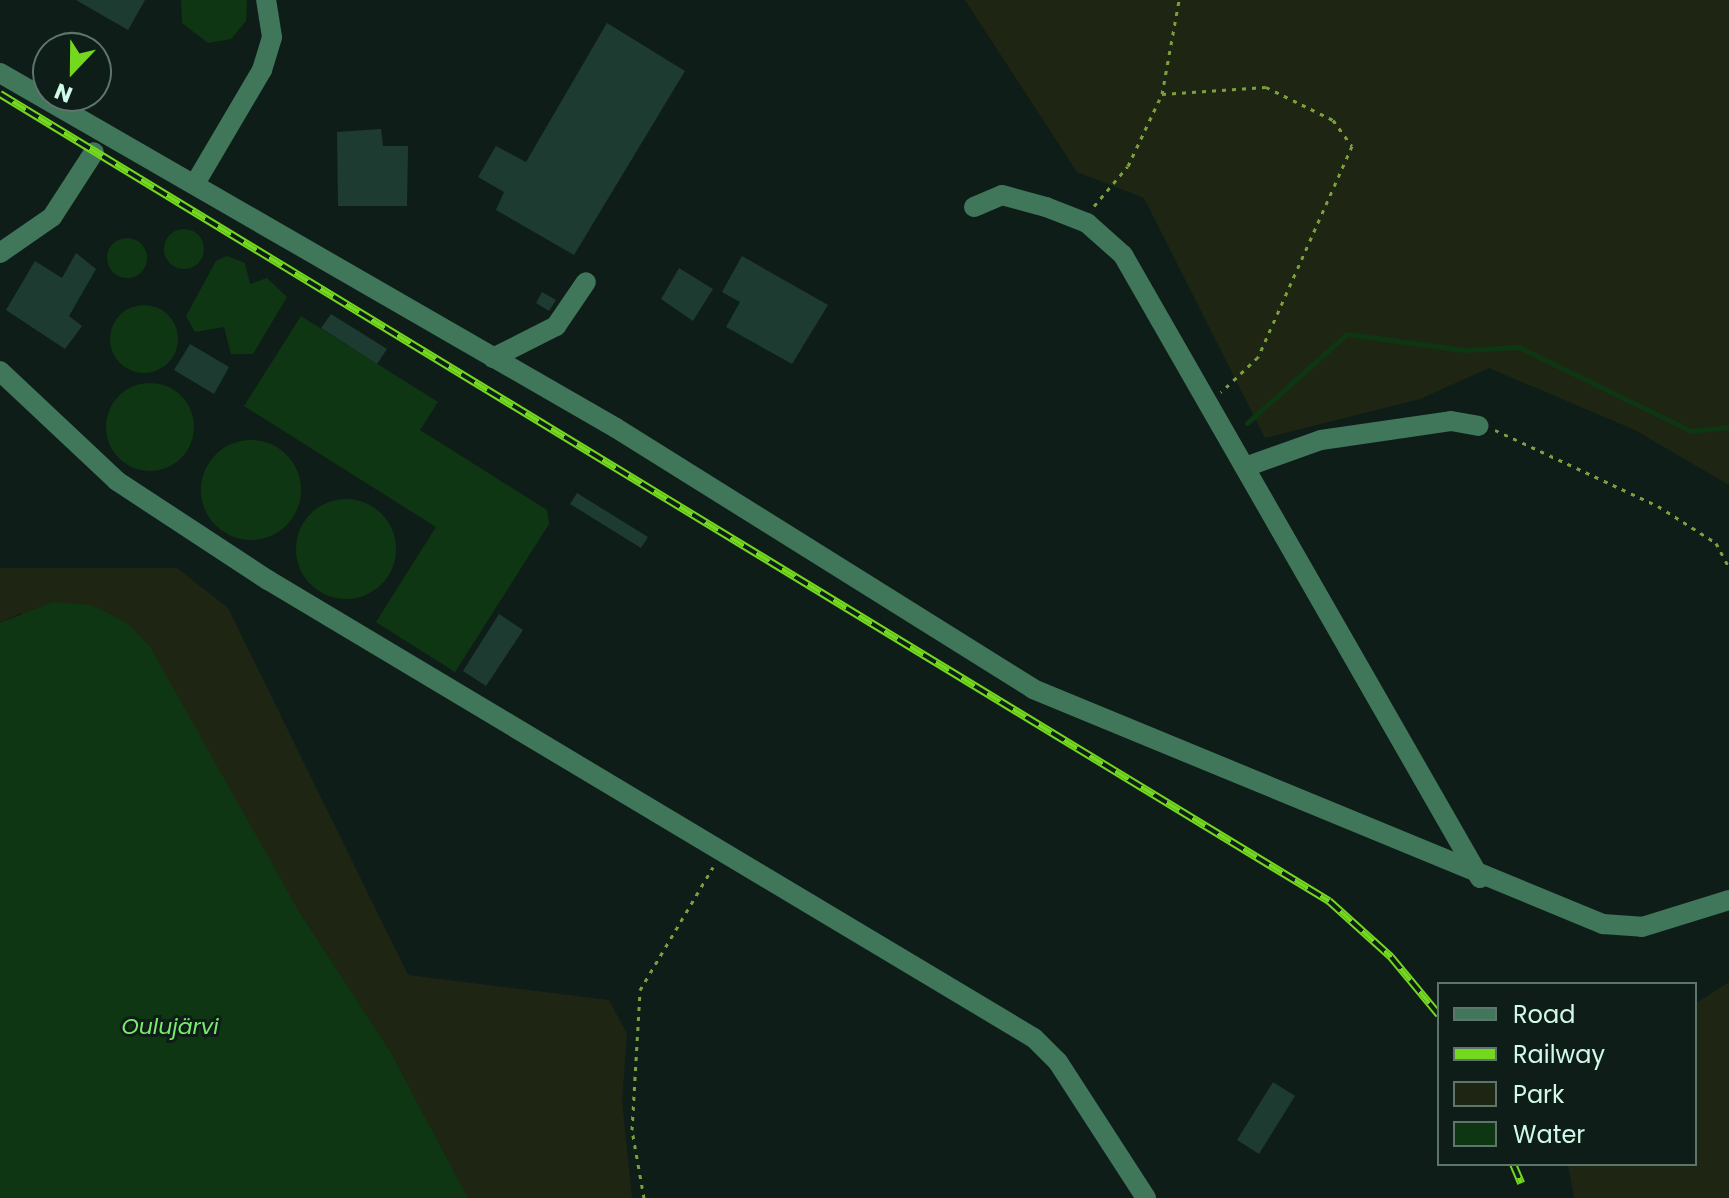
<!DOCTYPE html>
<meta charset="utf-8">
<style>
body{margin:0}
#map{position:relative;width:1729px;height:1198px;overflow:hidden;background:#0f1d18;font-family:Poppins,sans-serif}
div>[style]{position:absolute}
[style*='--x']{left:calc(var(--x)*1px);top:calc(var(--y)*1px);width:calc(var(--w)*1px);rotate:calc(var(--a)*1deg)}
.green>*{inset:0;background:#1e2613}
.water>*{inset:0;background:#0f3612}
.round{border-radius:50%}
.stream>*{height:5px;margin:-2.5px;padding:0 2.5px;transform-origin:2.5px;border-radius:2.5px;background:#0f3612}
.building>*{inset:0;background:#1d3b31}
.path>*{height:3px;margin-top:-1.5px;transform-origin:0;background:repeating-linear-gradient(90deg,#7ba13d 0 4px,transparent 0 10px)}
.minor>*{height:20px;margin:-10px;padding:0 10px;transform-origin:10px;border-radius:10px;background:#40765a}
.rail>*{height:8px;margin-top:-4px;transform-origin:0;background:repeating-linear-gradient(90deg,#0f1d18 0 15px,#73d81e 0 30px);box-sizing:border-box;border-block:2px solid #73d81e}
span{translate:-50% -50%;white-space:nowrap;text-align:center;line-height:1.15;-webkit-text-stroke:6px #0f1d18;paint-order:stroke}
.water-label{font-size:22px;color:#79eb6d;font-style:italic}
.legend{position:absolute;left:1437px;top:982px;width:260px;height:184px;box-sizing:border-box;background:#0f1d18;border:2px solid #5d756b;margin:0;padding:10px 14px;list-style:none;font-size:24px;color:#d1f9e7}
.legend li{display:flex;align-items:center;gap:16px;height:40px}
.legend b{width:40px;border:2px solid #5d756b}
.north{position:absolute;left:32px;top:32px;width:80px;height:80px;box-sizing:border-box;background:#0f1d18;border:2px solid #5d756b;border-radius:50%;rotate:202deg;font-size:22px;font-weight:700;line-height:32px;text-align:center;color:#d1f9e7}
.north::after{content:'';display:block;margin:auto;width:28px;height:36px;background:#73d81e;clip-path:polygon(50% 0,100% 100%,50% 72%,0 100%)}
</style>
<div id="map">
<div class="green">
<i style="clip-path:polygon(965px 0,1729px 0,1729px 485px,1635px 430px,1489px 368px,1420px 399px,1265px 438px,1144px 198px,1077px 172px)"></i>
<i style="clip-path:polygon(0 568px,177px 568px,228px 608px,408px 975px,609px 1000px,627px 1034px,622px 1101px,632px 1198px,468px 1198px,390px 1051px,298px 910px,21px 613px,0 623px)"></i>
<i style="clip-path:polygon(1729px 982px,1729px 1198px,1574px 1198px,1568px 1164px,1695px 1164px,1695px 1004px)"></i>
</div>
<div class="water">
<i style="clip-path:polygon(181px 0,247px 0,246px 21px,231px 39px,208px 43px,182px 23px)"></i>
<i class="round" style="left:164px;top:229px;width:40px;height:40px"></i>
<i class="round" style="left:107px;top:238px;width:40px;height:40px"></i>
<i style="clip-path:polygon(227px 256px,245px 263px,250px 284px,267px 278px,287px 297px,253px 354px,231px 354px,224px 327px,195px 332px,186px 316px,216px 261px)"></i>
<i class="round" style="left:110px;top:305px;width:68px;height:68px"></i>
<i style="clip-path:polygon(301px 316px,438px 402px,420px 430px,547px 510px,549px 524px,455px 672px,376px 622px,436px 527px,244px 406px)"></i>
<i class="round" style="left:106px;top:383px;width:88px;height:88px"></i>
<i class="round" style="left:201px;top:440px;width:100px;height:100px"></i>
<i class="round" style="left:296px;top:499px;width:100px;height:100px"></i>
<i style="clip-path:polygon(53px 602px,92px 605px,127px 623px,150px 647px,298px 910px,390px 1051px,468px 1198px,0 1198px,0 623px)"></i>
</div>
<div class="stream">
<i style="--x:1247;--y:423;--w:134;--a:-41.7"></i>
<i style="--x:1347;--y:334;--w:118;--a:7.8"></i>
<i style="--x:1464;--y:350;--w:55;--a:-3.1"></i>
<i style="--x:1519;--y:347;--w:191;--a:26"></i>
<i style="--x:1691;--y:431;--w:38;--a:-6"></i>
</div>
<div class="building">
<i style="clip-path:polygon(76px 0,145px 0,128px 30px)"></i>
<i style="clip-path:polygon(607px 23px,685px 71px,574px 255px,496px 210px,504px 192px,478px 177px,496px 146px,526px 162px)"></i>
<i style="clip-path:polygon(381px 129px,383px 146px,408px 146px,407px 206px,338px 206px,337px 132px)"></i>
<i style="clip-path:polygon(76px 253px,96px 269px,69px 316px,82px 326px,65px 349px,6px 310px,35px 261px,62px 278px)"></i>
<i style="clip-path:polygon(742px 256px,828px 305px,792px 364px,726px 327px,740px 302px,722px 292px)"></i>
<i style="clip-path:polygon(679px 268px,713px 289px,693px 321px,661px 299px)"></i>
<i style="clip-path:polygon(542px 292px,556px 300px,549px 311px,536px 303px)"></i>
<i style="clip-path:polygon(331px 314px,387px 349px,377px 364px,321px 328px)"></i>
<i style="clip-path:polygon(190px 344px,229px 367px,214px 394px,174px 370px)"></i>
<i style="clip-path:polygon(577px 493px,648px 537px,641px 548px,570px 504px)"></i>
<i style="clip-path:polygon(499px 614px,523px 630px,486px 686px,463px 671px)"></i>
<i style="clip-path:polygon(1273px 1082px,1295px 1096px,1259px 1154px,1237px 1140px)"></i>
</div>
<div class="path">
<i style="--x:1162;--y:94;--w:104;--a:-3.9"></i>
<i style="--x:1266;--y:87;--w:75;--a:26.2"></i>
<i style="--x:1333;--y:120;--w:32;--a:54"></i>
<i style="--x:1352;--y:146;--w:231;--a:114"></i>
<i style="--x:1258;--y:357;--w:51;--a:136.6"></i>
<i style="--x:1094;--y:206;--w:52;--a:-49.6"></i>
<i style="--x:1128;--y:166;--w:80;--a:-64.7"></i>
<i style="--x:1162;--y:94;--w:96;--a:-79.7"></i>
<i style="--x:1495;--y:430;--w:180;--a:25"></i>
<i style="--x:1658;--y:506;--w:69;--a:32.5"></i>
<i style="--x:1716;--y:543;--w:27;--a:62"></i>
<i style="--x:644;--y:1198;--w:69;--a:-100"></i>
<i style="--x:632;--y:1130;--w:140;--a:-86.7"></i>
<i style="--x:640;--y:990;--w:143;--a:-59.3"></i>
</div>
<div class="minor">
<i style="--x:0;--y:73;--w:711;--a:29.95"></i>
<i style="--x:616;--y:428;--w:492;--a:32"></i>
<i style="--x:1033;--y:689;--w:617;--a:22.41"></i>
<i style="--x:1603;--y:924;--w:39;--a:4"></i>
<i style="--x:1642;--y:927;--w:91;--a:-17.2"></i>
<i style="--x:196;--y:182;--w:130;--a:-59.5"></i>
<i style="--x:262;--y:70;--w:34;--a:-73"></i>
<i style="--x:272;--y:37;--w:37;--a:-99"></i>
<i style="--x:974;--y:207;--w:30;--a:-23"></i>
<i style="--x:1002;--y:195;--w:46;--a:15.3"></i>
<i style="--x:1046;--y:207;--w:44;--a:21.3"></i>
<i style="--x:1087;--y:223;--w:48;--a:41.6"></i>
<i style="--x:1123;--y:255;--w:718;--a:60.19"></i>
<i style="--x:0;--y:253;--w:63;--a:-34.7"></i>
<i style="--x:52;--y:217;--w:77;--a:-57.1"></i>
<i style="--x:493;--y:358;--w:71;--a:-26.9"></i>
<i style="--x:556;--y:326;--w:53;--a:-55.7"></i>
<i style="--x:0;--y:371;--w:161;--a:43.2"></i>
<i style="--x:117;--y:481;--w:181;--a:33.3"></i>
<i style="--x:268;--y:580;--w:892;--a:30.88"></i>
<i style="--x:1034;--y:1038;--w:34;--a:45"></i>
<i style="--x:1058;--y:1062;--w:162;--a:57.1"></i>
<i style="--x:1248;--y:466;--w:77;--a:-19.6"></i>
<i style="--x:1321;--y:440;--w:131;--a:-8.3"></i>
<i style="--x:1451;--y:421;--w:28;--a:10"></i>
</div>
<div class="rail">
<i style="--x:0;--y:94;--w:1555;--a:31.27"></i>
<i style="--x:1329;--y:901;--w:84;--a:42.1"></i>
<i style="--x:1391;--y:957;--w:75;--a:50.4"></i>
<i style="--x:1513;--y:1164;--w:21;--a:67"></i>
</div>
<div class="water-label">
<span style="left:170px;top:1027px">Oulujärvi</span>
</div>
<ul class="legend">
<li><b style="height:10px;background:#40765a"></b>Road</li>
<li><b style="height:10px;background:#73d81e"></b>Railway</li>
<li><b style="height:22px;background:#1e2613"></b>Park</li>
<li><b style="height:22px;background:#0f3612"></b>Water</li>
</ul>
<div class="north">N</div>
</div>
